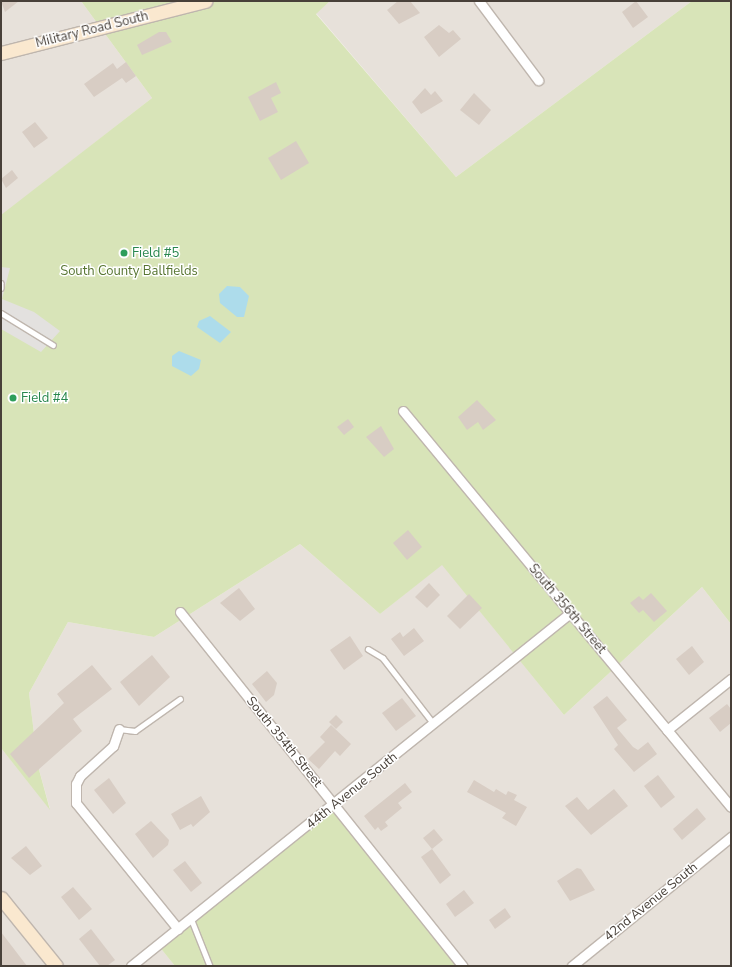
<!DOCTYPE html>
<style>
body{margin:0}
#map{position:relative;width:732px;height:967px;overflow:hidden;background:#f4f0eb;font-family:"Nunito Sans",sans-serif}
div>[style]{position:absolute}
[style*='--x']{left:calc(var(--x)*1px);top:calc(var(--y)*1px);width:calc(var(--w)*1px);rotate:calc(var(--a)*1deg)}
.residential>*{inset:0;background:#e7e1da}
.green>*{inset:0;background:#d8e4b8}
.parking>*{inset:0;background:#e3e1df}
.water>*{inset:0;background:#addceb}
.building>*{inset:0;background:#d8cdc4}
.roads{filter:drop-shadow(1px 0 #bfb6ae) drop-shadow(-1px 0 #bfb6ae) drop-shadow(0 1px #bfb6ae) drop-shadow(0 -1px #bfb6ae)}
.lane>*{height:4.5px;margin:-2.25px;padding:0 2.25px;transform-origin:2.25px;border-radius:2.25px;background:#fff}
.street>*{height:9px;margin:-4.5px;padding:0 4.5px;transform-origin:4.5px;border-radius:4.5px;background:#fff}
.secondary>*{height:13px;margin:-6.5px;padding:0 6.5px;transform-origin:6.5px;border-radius:6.5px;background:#fae8cf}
.dots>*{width:11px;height:11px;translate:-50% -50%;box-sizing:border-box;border:2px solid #fff;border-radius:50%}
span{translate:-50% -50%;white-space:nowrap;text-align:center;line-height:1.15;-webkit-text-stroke:3px #fff;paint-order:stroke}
.street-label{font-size:13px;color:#484039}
.leisure-label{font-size:13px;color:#27864d}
.left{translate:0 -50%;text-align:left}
.park-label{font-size:13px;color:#577531}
.frame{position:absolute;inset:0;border:2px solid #484039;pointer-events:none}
</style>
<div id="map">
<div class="residential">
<i style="clip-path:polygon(1px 1px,81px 1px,152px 98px,1px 216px)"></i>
<i style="clip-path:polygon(330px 1px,692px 1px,456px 177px,316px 13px)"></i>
<i style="clip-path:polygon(300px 544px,380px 614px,442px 564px,564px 715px,702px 587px,731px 624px,731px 966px,463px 966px,158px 945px,175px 966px,1px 966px,1px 748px,50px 809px,38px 766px,29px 693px,68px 622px,154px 637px)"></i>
</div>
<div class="green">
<i style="clip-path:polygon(81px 1px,330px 1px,316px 14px,456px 177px,692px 1px,731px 1px,731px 624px,702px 587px,564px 715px,442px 565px,380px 614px,300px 544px,154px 637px,68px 622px,29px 693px,38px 766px,50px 810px,1px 748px,1px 215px,152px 98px)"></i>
<i style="clip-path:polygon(335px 805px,463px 966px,175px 966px,158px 945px)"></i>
</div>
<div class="parking">
<i style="clip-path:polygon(1px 267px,10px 268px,2px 299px,34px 312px,60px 331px,41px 352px,1px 329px)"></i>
</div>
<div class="water">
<i style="clip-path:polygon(227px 286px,240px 287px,249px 296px,244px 317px,237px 317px,220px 303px,219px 294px)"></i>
<i style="clip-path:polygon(210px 316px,231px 332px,220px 343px,197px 327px,199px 321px)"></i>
<i style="clip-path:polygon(179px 351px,201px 360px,199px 369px,191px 376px,172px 366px,172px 356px)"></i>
</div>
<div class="building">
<i style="clip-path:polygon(1px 1px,19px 1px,5px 12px)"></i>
<i style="clip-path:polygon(398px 1px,410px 1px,420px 13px,399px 24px,387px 10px)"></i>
<i style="clip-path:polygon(636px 1px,648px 17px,633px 28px,622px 12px)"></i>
<i style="clip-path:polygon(439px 25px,449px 33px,453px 30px,461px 39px,439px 57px,424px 37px)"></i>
<i style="clip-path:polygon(159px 32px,166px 32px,172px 42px,142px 55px,137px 45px)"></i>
<i style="clip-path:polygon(126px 62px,136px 76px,126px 83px,122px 78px,94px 97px,84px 84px,113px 63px,117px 69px)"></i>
<i style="clip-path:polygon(276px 82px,281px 93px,271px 98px,278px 112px,260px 121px,248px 97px)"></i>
<i style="clip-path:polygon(425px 88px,431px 95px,435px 91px,443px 101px,421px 114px,412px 102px)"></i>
<i style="clip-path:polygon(474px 93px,491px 110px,479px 125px,460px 110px)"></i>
<i style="clip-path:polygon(35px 122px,48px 138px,34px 148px,22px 132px)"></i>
<i style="clip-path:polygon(296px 141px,309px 163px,281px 180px,268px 158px)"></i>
<i style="clip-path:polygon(12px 170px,18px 178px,6px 188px,1px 179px)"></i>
<i style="clip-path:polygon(477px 400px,496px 420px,483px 430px,478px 422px,467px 430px,458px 417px)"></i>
<i style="clip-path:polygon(348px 419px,354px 427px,344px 435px,337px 427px)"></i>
<i style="clip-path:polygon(381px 426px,394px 449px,384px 457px,366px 437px)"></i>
<i style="clip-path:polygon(408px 530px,422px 547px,407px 560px,393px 543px)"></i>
<i style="clip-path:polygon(429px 583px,440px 595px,427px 608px,415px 597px)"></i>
<i style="clip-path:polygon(239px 588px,255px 609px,240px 621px,220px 603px)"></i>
<i style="clip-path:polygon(651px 593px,667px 611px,654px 622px,643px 610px,639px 613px,630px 603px,639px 596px,643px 600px)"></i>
<i style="clip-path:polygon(469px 594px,482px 608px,460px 629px,447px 616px)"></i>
<i style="clip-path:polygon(414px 628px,424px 641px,404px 656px,391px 639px,400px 632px,403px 637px)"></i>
<i style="clip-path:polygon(350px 636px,363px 656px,344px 670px,330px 650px)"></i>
<i style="clip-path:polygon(692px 646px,704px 662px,689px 675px,676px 659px)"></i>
<i style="clip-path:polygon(152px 655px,170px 677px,139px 706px,120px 682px)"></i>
<i style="clip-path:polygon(92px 665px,112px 689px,73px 719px,82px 731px,29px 778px,10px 754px,64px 703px,57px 694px)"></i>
<i style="clip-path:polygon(267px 671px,277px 683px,274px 695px,266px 702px,252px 684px)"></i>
<i style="clip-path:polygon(607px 696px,627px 720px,617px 728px,633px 747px,638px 750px,648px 742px,657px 754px,634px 772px,614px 749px,618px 745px,593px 707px)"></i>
<i style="clip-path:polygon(402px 698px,416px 716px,396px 731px,382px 713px)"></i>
<i style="clip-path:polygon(727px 704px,731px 709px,731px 723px,720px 732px,709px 718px)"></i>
<i style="clip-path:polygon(336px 715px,343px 722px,336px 729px,329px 722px)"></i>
<i style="clip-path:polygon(331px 725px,351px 744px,340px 756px,335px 751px,319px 769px,308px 759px,325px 742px,320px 737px)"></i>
<i style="clip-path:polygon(658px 775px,675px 797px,661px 808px,644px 786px)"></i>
<i style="clip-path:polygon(109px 778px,126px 803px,113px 814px,94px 790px)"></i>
<i style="clip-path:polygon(474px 780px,494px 792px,496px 789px,506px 795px,508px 791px,517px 795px,514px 800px,527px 807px,516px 826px,502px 818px,506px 813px,467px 792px)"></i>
<i style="clip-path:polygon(405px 783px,412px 792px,398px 803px,402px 808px,385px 822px,388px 826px,381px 831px,378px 827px,375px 830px,364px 816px)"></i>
<i style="clip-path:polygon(614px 789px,628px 806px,591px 835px,565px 806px,577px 797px,588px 810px)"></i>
<i style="clip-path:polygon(201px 796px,210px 812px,193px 827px,191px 824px,180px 830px,171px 814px)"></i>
<i style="clip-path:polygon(697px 808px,706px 819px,682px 840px,673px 829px)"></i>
<i style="clip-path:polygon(151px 821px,169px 840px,168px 845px,153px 858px,135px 834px)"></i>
<i style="clip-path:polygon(434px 829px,443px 840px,432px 849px,423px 838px)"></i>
<i style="clip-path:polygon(26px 846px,42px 866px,30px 875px,11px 858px)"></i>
<i style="clip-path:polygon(432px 849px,451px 875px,440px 884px,421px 857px)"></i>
<i style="clip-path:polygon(185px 861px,202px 883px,191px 892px,173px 870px)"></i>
<i style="clip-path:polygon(577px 868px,581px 869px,595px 890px,570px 901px,557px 881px)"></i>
<i style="clip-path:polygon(73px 887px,92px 909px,79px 920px,61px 897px)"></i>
<i style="clip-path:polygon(464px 890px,474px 903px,455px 917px,446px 904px)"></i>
<i style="clip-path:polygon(505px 908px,511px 917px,495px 929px,489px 920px)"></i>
<i style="clip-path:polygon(91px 929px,115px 960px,107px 966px,100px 966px,79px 939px)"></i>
<i style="clip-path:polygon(1px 932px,27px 966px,1px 966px)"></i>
</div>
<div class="roads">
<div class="lane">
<i style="--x:1;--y:283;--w:5;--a:90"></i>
<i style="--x:1;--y:313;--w:61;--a:31.6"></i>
<i style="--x:368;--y:649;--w:17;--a:31"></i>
<i style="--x:383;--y:658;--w:83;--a:52.3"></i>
<i style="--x:119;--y:729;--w:16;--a:7"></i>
<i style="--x:135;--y:731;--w:55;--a:-35.4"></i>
<i style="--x:191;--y:918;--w:52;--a:68.4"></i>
</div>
<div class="street">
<i style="--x:479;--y:1;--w:99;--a:53.2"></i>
<i style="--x:403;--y:411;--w:514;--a:50.37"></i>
<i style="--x:180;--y:612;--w:453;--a:51.4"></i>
<i style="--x:119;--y:729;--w:18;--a:109"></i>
<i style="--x:113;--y:746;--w:45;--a:137.7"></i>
<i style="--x:80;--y:776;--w:9;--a:117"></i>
<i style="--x:76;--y:784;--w:19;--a:90"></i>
<i style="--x:76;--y:803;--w:162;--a:51"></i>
<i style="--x:667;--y:730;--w:82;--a:-38.6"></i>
<i style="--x:131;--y:966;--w:563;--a:-38.8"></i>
<i style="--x:572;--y:966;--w:205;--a:-39.1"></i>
</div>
<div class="secondary">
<i style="--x:1;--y:53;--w:211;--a:-14.3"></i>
<i style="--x:1;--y:898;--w:87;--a:51"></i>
</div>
</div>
<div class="dots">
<i style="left:124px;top:253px;background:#2e9e5b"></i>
<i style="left:13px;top:398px;background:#2e9e5b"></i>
</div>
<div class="street-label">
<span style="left:92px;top:30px;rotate:-14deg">Military Road South</span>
<span style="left:567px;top:609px;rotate:50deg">South 356th Street</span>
<span style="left:284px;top:742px;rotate:51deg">South 354th Street</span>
<span style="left:352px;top:791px;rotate:-39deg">44th Avenue South</span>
<span style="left:651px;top:902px;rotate:-39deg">42nd Avenue South</span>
</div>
<div class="leisure-label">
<span class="left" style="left:132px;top:253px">Field #5</span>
<span class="left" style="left:21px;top:398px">Field #4</span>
</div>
<div class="park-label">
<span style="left:129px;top:271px">South County Ballfields</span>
</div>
<div class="frame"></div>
</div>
